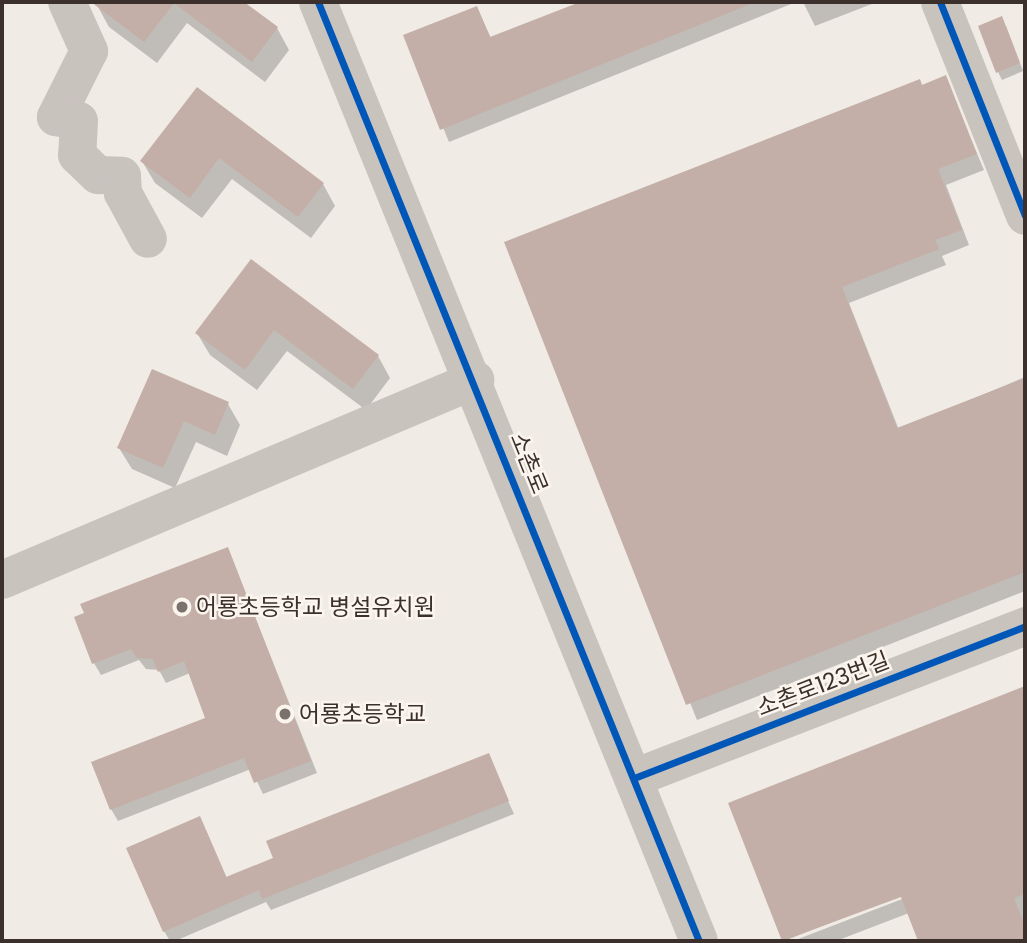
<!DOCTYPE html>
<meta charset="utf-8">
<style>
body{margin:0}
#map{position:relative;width:1027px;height:943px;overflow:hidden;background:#f0ebe5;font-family:Poppins,"Noto Sans KR",sans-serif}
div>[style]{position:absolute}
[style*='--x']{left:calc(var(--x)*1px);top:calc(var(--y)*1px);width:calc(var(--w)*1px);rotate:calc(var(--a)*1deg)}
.shadow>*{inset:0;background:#0003}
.building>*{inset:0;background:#c3afa7}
.minor>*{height:38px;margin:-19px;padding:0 19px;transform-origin:19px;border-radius:19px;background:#c9c3be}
.cycleway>*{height:7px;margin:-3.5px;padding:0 3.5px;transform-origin:3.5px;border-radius:3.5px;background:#0057b8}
.dots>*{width:19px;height:19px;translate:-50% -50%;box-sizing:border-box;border:4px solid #fbf5ee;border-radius:50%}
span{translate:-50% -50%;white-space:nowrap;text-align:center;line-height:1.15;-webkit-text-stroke:5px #fbf5ee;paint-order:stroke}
.street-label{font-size:23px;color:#3b302b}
.poi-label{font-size:23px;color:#3b302b}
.left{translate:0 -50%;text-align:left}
.frame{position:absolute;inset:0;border:4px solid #3b302b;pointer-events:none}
</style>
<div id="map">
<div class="shadow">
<i style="clip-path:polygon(99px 2px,241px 2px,277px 28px,289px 50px,265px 82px,187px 23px,157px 63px,109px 27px,97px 5px)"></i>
<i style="clip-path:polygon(585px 2px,796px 2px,449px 142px,405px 36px,477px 8px,491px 38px)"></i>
<i style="clip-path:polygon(803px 2px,877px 2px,815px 26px)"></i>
<i style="clip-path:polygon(1006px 26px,1023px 71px,1002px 80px,998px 72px)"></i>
<i style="clip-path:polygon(945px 78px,984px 170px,946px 185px,969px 245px,942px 256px,946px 265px,849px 303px,899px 430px,1025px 377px,1025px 591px,697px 720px,507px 243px)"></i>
<i style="clip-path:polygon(197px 89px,323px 184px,335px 206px,311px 238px,232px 179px,202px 218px,155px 183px,142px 161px)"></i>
<i style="clip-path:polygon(252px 262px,378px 356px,390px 378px,366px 410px,287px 351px,257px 390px,210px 355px,197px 333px)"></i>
<i style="clip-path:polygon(153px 371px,228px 404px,240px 425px,227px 456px,196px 442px,175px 488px,132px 469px,119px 448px)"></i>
<i style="clip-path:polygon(228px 549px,317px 773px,263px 794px,251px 769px,118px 821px,111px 809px,208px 719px,190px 673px,166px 683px,159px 670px,146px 669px,139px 660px,101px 675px,94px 663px)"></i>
<i style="clip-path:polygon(1025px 688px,1025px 941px,920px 941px,909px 913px,836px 941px,793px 941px,910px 896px,909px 892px,784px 941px,730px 804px)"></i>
<i style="clip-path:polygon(488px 755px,514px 814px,271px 910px,266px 902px,175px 941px,170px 941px,164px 931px,206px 830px,227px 878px,276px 859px)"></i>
</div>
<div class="building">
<i style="clip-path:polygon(91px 2px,244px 2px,278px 27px,252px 62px,174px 3px,144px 42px)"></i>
<i style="clip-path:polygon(580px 2px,753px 3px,440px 130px,403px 35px,477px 6px,490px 37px)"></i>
<i style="clip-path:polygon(1002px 16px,1020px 63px,996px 73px,978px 26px)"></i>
<i style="clip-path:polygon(946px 75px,977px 154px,938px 169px,962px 230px,935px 240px,939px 249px,842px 287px,897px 428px,1025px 378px,1025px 572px,686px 705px,504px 242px,920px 79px,922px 85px)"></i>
<i style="clip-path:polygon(197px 87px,324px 183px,298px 217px,219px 158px,190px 198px,140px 161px)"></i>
<i style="clip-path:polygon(251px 259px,379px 355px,353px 389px,274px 330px,245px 370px,195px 333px)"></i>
<i style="clip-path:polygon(152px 369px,229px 402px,215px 435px,184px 421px,163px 468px,117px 448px)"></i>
<i style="clip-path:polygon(228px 547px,311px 761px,254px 783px,244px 758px,110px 810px,91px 762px,205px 718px,184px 661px,158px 672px,153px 659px,137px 658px,131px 649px,92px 664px,74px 617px,84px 613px,80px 604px)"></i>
<i style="clip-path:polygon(1025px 686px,1025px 894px,1014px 898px,1025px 927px,1025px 941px,918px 941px,901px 897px,782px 941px,728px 803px)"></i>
<i style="clip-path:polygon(489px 753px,509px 801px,262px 899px,259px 890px,163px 932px,126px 848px,200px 816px,226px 877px,273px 858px,266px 841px)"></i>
</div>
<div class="minor">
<i style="--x:67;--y:2;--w:54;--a:65.8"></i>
<i style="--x:89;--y:51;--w:74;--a:116.6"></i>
<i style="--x:56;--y:117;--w:23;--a:10"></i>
<i style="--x:79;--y:121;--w:34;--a:93"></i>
<i style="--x:77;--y:155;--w:29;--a:44"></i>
<i style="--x:98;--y:175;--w:24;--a:2"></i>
<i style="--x:122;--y:176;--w:17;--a:87"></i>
<i style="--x:123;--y:193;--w:52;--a:61.5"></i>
<i style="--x:318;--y:2;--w:1013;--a:67.92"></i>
<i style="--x:940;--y:2;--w:230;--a:68.3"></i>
<i style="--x:2;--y:580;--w:514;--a:-22.92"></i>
<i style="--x:634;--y:778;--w:420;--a:-21.2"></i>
</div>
<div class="cycleway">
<i style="--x:318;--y:2;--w:1013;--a:67.92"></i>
<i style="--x:940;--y:2;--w:230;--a:68.3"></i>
<i style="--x:634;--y:778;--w:420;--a:-21.2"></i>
</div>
<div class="dots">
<i style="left:182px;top:607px;background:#7a716c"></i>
<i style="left:285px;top:714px;background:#7a716c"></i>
</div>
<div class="street-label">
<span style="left:529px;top:463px;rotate:68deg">소촌로</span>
<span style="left:823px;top:684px;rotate:-21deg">소촌로123번길</span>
</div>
<div class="poi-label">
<span class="left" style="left:196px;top:607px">어룡초등학교 병설유치원</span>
<span class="left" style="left:299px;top:714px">어룡초등학교</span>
</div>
<div class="frame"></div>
</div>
